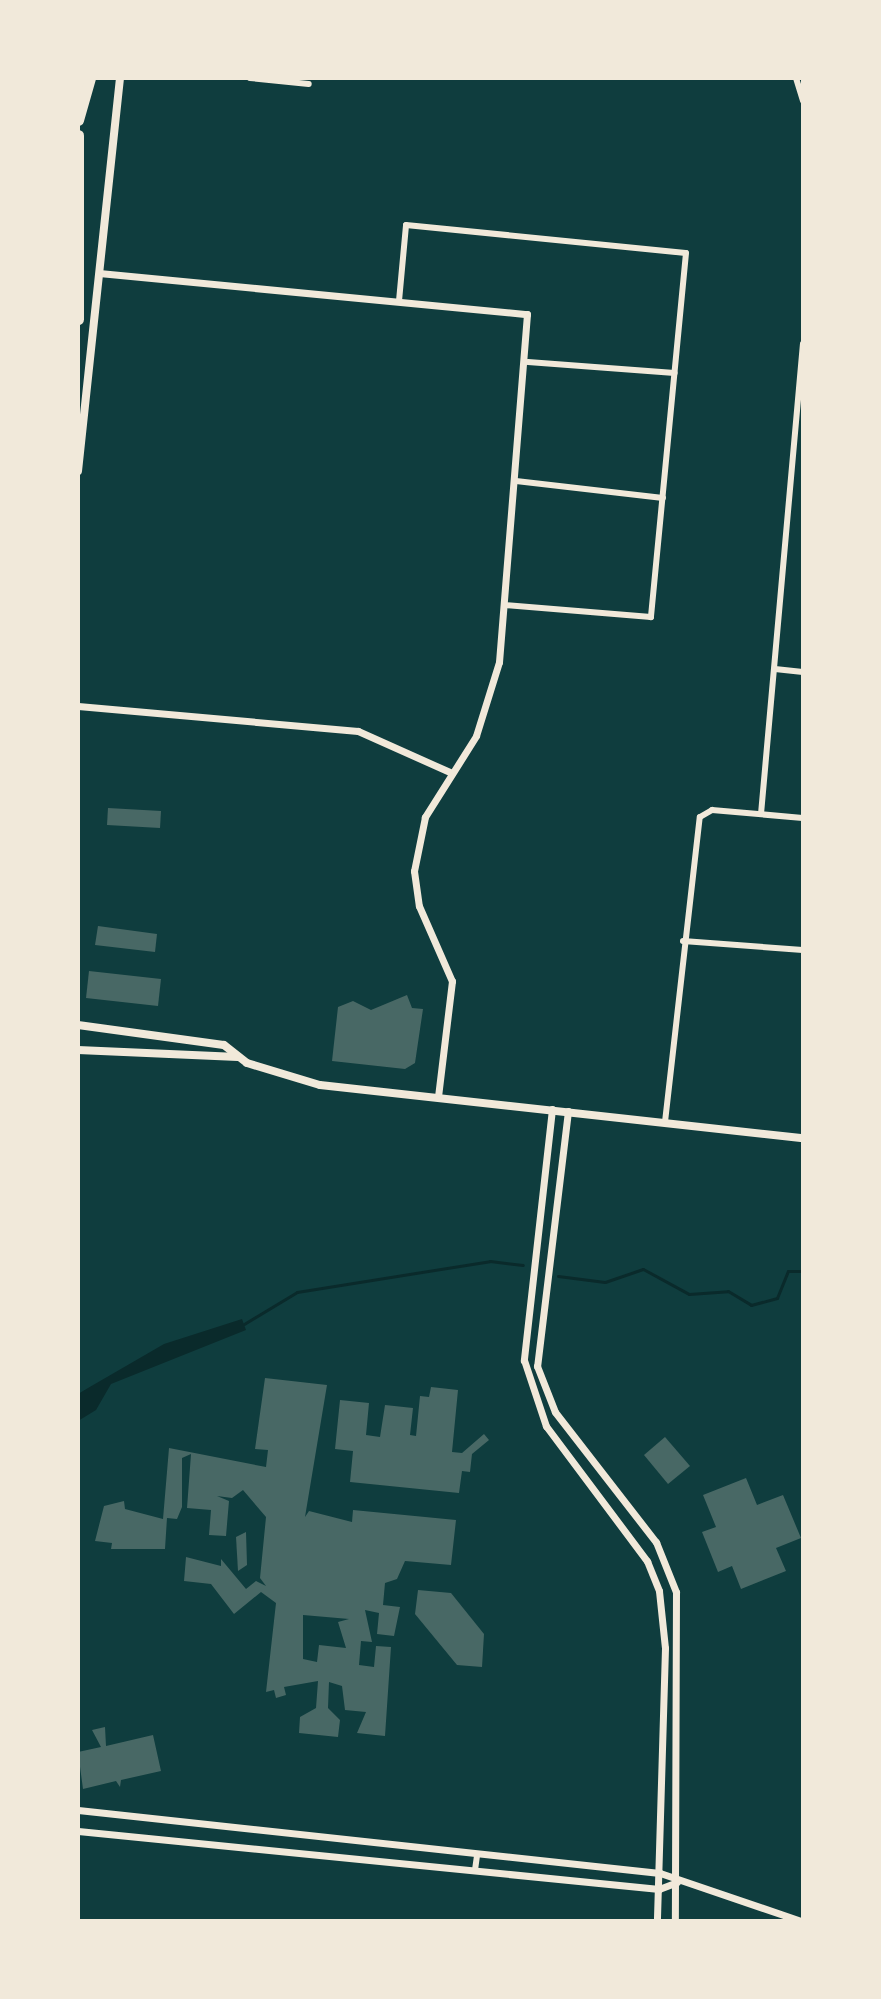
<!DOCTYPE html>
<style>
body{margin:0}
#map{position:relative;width:881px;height:1999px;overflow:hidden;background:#0f3d3e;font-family:Ubuntu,sans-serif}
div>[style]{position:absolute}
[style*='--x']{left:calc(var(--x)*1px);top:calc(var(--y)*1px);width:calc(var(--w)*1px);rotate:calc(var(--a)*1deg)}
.water>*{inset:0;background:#0a2a2b}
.stream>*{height:3px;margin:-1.5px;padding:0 1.5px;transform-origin:1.5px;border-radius:1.5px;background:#0a2a2b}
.building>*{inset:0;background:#486865}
.minor>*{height:6px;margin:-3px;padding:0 3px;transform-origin:3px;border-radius:3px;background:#f1e9da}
.tertiary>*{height:7px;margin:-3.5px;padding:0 3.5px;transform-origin:3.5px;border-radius:3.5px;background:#f1e9da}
.secondary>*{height:8px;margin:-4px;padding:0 4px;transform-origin:4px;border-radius:4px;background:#f1e9da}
.motorway>*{height:11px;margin:-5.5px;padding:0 5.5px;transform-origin:5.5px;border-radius:5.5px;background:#f1e9da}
span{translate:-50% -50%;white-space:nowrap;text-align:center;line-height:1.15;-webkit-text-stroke:6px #f1e9da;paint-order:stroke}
.frame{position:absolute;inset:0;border:80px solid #f1e9da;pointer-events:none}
</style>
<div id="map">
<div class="water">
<i style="clip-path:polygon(242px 1319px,246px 1330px,111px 1384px,96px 1410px,78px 1421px,78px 1394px,88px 1388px,164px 1344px)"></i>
</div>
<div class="stream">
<i style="--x:558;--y:1276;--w:47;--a:7.3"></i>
<i style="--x:605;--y:1282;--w:40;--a:-18.9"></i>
<i style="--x:643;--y:1269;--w:52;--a:28.5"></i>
<i style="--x:689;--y:1294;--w:39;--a:-4"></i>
<i style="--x:728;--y:1291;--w:27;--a:31"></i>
<i style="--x:751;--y:1305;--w:27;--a:-15"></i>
<i style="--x:777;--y:1298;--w:29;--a:-68"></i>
<i style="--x:788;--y:1271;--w:15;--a:0"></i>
<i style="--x:244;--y:1324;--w:62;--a:-31.1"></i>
<i style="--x:297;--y:1292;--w:195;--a:-9.1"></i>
<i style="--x:490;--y:1261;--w:33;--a:7"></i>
</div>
<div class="building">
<i style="clip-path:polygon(108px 808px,161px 811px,160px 828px,107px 825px)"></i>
<i style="clip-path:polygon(98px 926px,157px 934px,155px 952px,95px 945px)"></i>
<i style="clip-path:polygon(89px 971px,161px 979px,158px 1006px,86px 998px)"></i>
<i style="clip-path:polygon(407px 995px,412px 1008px,423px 1009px,415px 1063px,405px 1069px,332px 1061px,338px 1007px,353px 1001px,371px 1010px)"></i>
<i style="clip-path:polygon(evenodd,265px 1378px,327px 1385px,305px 1517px,309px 1511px,352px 1522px,353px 1510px,456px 1520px,451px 1565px,405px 1561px,397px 1579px,385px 1583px,383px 1605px,400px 1607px,394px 1636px,377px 1634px,379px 1613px,365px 1610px,372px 1642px,361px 1641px,359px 1665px,374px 1667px,376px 1646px,391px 1647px,385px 1736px,357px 1733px,366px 1712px,345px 1710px,342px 1686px,329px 1682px,328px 1708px,340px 1720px,338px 1737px,299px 1733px,300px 1717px,316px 1708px,318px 1681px,284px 1687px,286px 1695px,276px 1698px,274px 1690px,266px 1692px,276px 1603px,261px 1592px,234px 1614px,211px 1584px,184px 1581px,186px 1557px,221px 1566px,221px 1559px,246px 1589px,256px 1581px,266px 1586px,260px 1578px,266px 1517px,243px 1490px,232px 1498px,217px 1496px,229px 1501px,226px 1536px,209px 1535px,211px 1510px,187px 1508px,191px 1454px,182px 1458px,182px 1507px,177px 1519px,167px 1518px,165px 1549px,111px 1549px,112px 1543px,95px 1541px,104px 1506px,124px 1501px,125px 1509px,163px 1519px,169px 1448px,266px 1467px,268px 1450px,255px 1449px,265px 1378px,303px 1615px,349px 1619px,338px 1622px,346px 1648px,319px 1645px,317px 1662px,303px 1659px,303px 1615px)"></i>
<i style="clip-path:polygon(431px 1387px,458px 1390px,452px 1452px,462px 1453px,484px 1434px,489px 1440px,472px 1454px,470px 1472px,462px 1471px,459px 1493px,350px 1482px,353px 1451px,335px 1449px,340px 1400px,369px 1403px,366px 1435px,380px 1437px,385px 1405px,413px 1408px,410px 1435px,416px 1436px,420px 1396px,429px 1397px)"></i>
<i style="clip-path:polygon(665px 1437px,690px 1466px,668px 1484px,644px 1455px)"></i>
<i style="clip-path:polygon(746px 1478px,757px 1505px,783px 1495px,801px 1538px,776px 1548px,786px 1571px,741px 1589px,732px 1566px,718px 1572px,702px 1532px,716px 1527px,703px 1495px)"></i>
<i style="clip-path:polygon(246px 1532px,247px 1565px,238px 1571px,236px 1537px)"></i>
<i style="clip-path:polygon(418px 1590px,451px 1593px,484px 1634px,482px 1667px,457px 1665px,415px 1614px)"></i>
<i style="clip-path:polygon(105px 1727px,106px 1746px,153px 1735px,161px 1771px,121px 1780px,120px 1787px,116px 1781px,83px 1789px,78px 1752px,101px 1747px,92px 1730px)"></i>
</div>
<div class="minor">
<i style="--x:250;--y:78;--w:59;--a:5.8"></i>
<i style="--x:796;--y:78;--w:24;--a:73"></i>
<i style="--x:399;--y:301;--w:76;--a:-84.7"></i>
<i style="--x:406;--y:225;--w:281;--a:5.7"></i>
<i style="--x:686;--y:253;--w:366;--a:95.5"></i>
<i style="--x:651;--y:617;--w:147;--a:-175.3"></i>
<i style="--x:528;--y:362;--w:147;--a:4.3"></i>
<i style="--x:516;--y:481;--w:148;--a:6.6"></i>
<i style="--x:775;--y:669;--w:28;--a:6"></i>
<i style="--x:761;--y:814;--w:472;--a:-84.9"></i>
<i style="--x:683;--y:941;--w:120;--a:4.3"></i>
<i style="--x:665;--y:1122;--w:307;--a:-83.5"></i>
<i style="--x:700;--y:817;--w:14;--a:-30"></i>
<i style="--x:712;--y:810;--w:91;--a:5"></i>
<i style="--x:475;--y:1870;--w:15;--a:-82"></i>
</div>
<div class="tertiary">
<i style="--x:99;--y:273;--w:430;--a:5.5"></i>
<i style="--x:527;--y:314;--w:349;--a:94.6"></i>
<i style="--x:499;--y:662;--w:77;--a:107.3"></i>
<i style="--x:476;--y:736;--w:96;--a:122.2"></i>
<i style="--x:425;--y:817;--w:55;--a:101.5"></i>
<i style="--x:414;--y:871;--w:35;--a:82"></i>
<i style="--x:419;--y:906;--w:82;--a:66.3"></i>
<i style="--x:452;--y:981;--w:116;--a:96.9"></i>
<i style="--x:78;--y:706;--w:281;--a:5.1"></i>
<i style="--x:358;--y:731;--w:103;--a:24.1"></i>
<i style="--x:552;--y:1109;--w:253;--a:96.4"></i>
<i style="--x:524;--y:1360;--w:70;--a:71.6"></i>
<i style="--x:546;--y:1426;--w:169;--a:53.2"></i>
<i style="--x:647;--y:1561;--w:32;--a:68"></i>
<i style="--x:659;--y:1591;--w:57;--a:84"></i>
<i style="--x:665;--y:1648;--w:273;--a:91.7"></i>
<i style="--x:568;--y:1111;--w:257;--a:96.9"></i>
<i style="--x:537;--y:1366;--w:49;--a:68.6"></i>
<i style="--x:555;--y:1412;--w:165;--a:52.2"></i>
<i style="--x:656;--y:1542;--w:54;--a:68.2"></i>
<i style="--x:676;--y:1592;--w:329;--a:90.2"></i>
<i style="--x:78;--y:1810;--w:585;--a:6.18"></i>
<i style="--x:660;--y:1873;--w:149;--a:18.8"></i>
<i style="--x:78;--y:1831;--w:584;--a:5.7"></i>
<i style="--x:659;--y:1889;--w:19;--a:-21"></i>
</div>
<div class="secondary">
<i style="--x:78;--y:471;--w:395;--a:-83.9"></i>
<i style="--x:78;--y:1025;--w:147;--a:7.8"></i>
<i style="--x:224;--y:1045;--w:29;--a:38"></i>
<i style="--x:247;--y:1063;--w:76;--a:16.8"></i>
<i style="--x:320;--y:1085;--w:486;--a:6.3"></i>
<i style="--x:78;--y:1050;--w:160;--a:2.5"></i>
</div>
<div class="motorway">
<i style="--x:78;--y:100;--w:22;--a:-85"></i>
<i style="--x:78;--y:120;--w:44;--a:-74.1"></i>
<i style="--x:78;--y:135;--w:184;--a:90"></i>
</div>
<div class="frame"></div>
</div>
